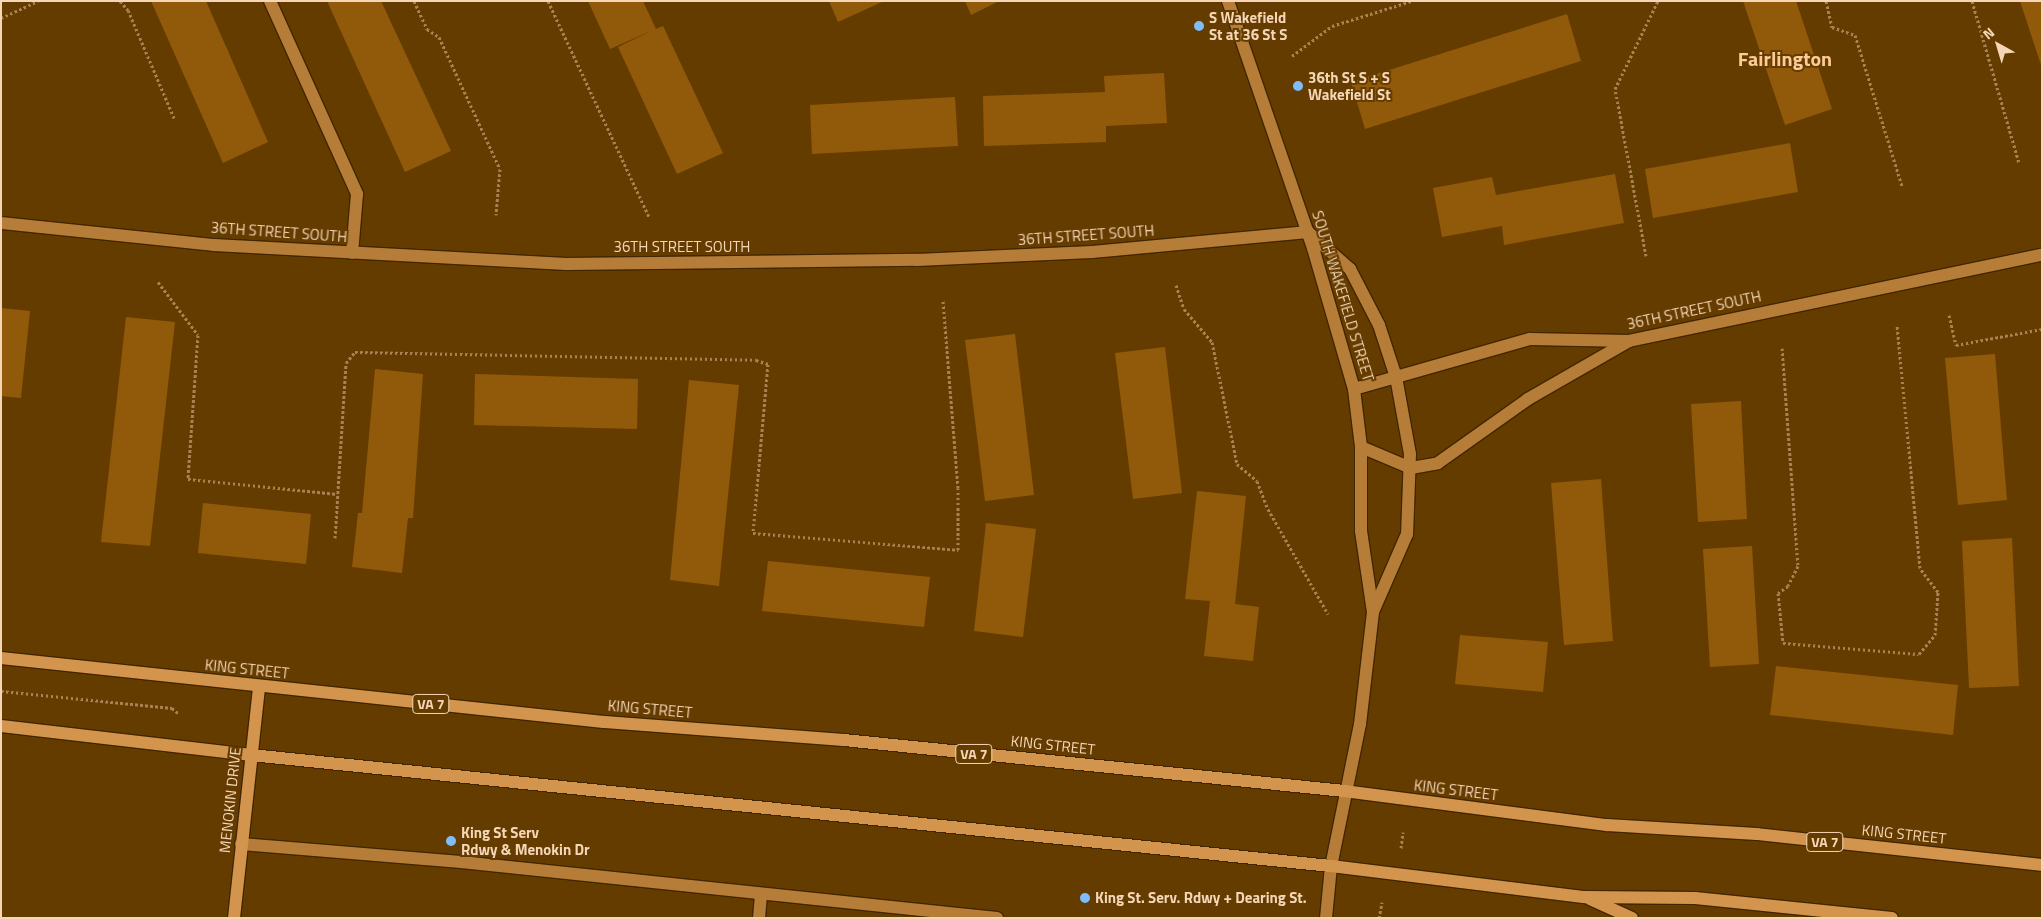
<!DOCTYPE html>
<style>
body{margin:0}
#map{position:relative;width:2043px;height:919px;overflow:hidden;background:#653c00;font-family:"Titillium Web",sans-serif}
div>[style]{position:absolute}
[style*='--x']{left:calc(var(--x)*1px);top:calc(var(--y)*1px);width:calc(var(--w)*1px);rotate:calc(var(--a)*1deg)}
.building>*{inset:0;background:#915a0a}
.path>*{height:3px;margin-top:-1.5px;transform-origin:0;background:repeating-linear-gradient(90deg,#a78353 0 2.5px,transparent 0 5px)}
.roads{filter:drop-shadow(1px 0 #422600) drop-shadow(-1px 0 #422600) drop-shadow(0 1px #422600) drop-shadow(0 -1px #422600)}
.minor>*{height:12px;margin:-6px;padding:0 6px;transform-origin:6px;border-radius:6px;background:#b67d39}
.major>*{height:12px;margin:-6px;padding:0 6px;transform-origin:6px;border-radius:6px;background:#d3954d}
.dots>*{width:14px;height:14px;translate:-50% -50%;box-sizing:border-box;border:2px solid #653c00;border-radius:50%}
span{translate:-50% -50%;white-space:nowrap;text-align:center;line-height:1.15;-webkit-text-stroke:4px #653c00;paint-order:stroke}
.shield-label span{padding:1px 4px;background:#653c00;border:1px solid;border-radius:4px;-webkit-text-stroke-width:0}
.shield-label{font-size:14px;color:#f5d6b6;font-weight:700}
.poi-label{font-size:15px;color:#f5d6b6;font-weight:700}
.left{translate:0 -50%;text-align:left}
.street-label{font-size:15px;color:#f5d6b6}
.district-label{font-size:20px;color:#fccb97;font-weight:700}
.frame{position:absolute;inset:0;border:2px solid #f5d6b6;pointer-events:none}
.north{position:absolute;left:1973px;top:20px;width:50px;height:50px;-webkit-text-stroke:4px #653c00;paint-order:stroke;rotate:321deg;font-size:14px;font-weight:700;line-height:20px;text-align:center;color:#f5d6b6}
.north::after{content:'';display:block;margin:auto;width:18px;height:22px;background:#f5d6b6;clip-path:polygon(50% 0,100% 100%,50% 72%,0 100%)}
</style>
<div id="map">
<div class="building">
<i style="clip-path:polygon(151px 1px,206px 1px,268px 142px,223px 163px)"></i>
<i style="clip-path:polygon(327px 1px,381px 1px,451px 151px,405px 172px)"></i>
<i style="clip-path:polygon(588px 1px,643px 1px,656px 29px,663px 26px,723px 153px,677px 174px,618px 47px,653px 30px,610px 49px)"></i>
<i style="clip-path:polygon(829px 1px,884px 1px,838px 22px)"></i>
<i style="clip-path:polygon(965px 1px,999px 1px,971px 15px)"></i>
<i style="clip-path:polygon(1743px 1px,1796px 1px,1832px 109px,1785px 125px)"></i>
<i style="clip-path:polygon(2020px 1px,2042px 1px,2042px 65px,2041px 65px)"></i>
<i style="clip-path:polygon(1567px 14px,1581px 61px,1365px 129px,1351px 82px)"></i>
<i style="clip-path:polygon(1164px 73px,1167px 123px,1106px 126px,1106px 142px,984px 146px,983px 96px,1105px 92px,1104px 76px)"></i>
<i style="clip-path:polygon(955px 97px,958px 146px,812px 154px,810px 105px)"></i>
<i style="clip-path:polygon(1790px 143px,1798px 192px,1653px 218px,1645px 169px)"></i>
<i style="clip-path:polygon(1615px 174px,1624px 223px,1504px 245px,1502px 226px,1442px 237px,1433px 188px,1492px 177px,1496px 195px)"></i>
<i style="clip-path:polygon(1px 308px,30px 311px,21px 398px,1px 396px)"></i>
<i style="clip-path:polygon(126px 317px,175px 322px,150px 546px,101px 542px)"></i>
<i style="clip-path:polygon(1015px 334px,1034px 495px,985px 501px,965px 340px)"></i>
<i style="clip-path:polygon(1165px 347px,1182px 493px,1133px 499px,1115px 353px)"></i>
<i style="clip-path:polygon(1995px 354px,2007px 500px,1958px 505px,1945px 358px)"></i>
<i style="clip-path:polygon(375px 369px,423px 374px,413px 518px,408px 518px,402px 573px,352px 567px,358px 513px,362px 513px)"></i>
<i style="clip-path:polygon(475px 374px,638px 379px,637px 429px,474px 425px)"></i>
<i style="clip-path:polygon(689px 380px,739px 385px,719px 586px,670px 580px)"></i>
<i style="clip-path:polygon(1741px 401px,1747px 519px,1698px 522px,1691px 404px)"></i>
<i style="clip-path:polygon(1601px 479px,1613px 641px,1564px 645px,1551px 483px)"></i>
<i style="clip-path:polygon(1197px 491px,1246px 496px,1235px 604px,1259px 607px,1253px 661px,1204px 656px,1210px 601px,1185px 599px)"></i>
<i style="clip-path:polygon(203px 503px,311px 514px,306px 564px,198px 553px)"></i>
<i style="clip-path:polygon(986px 523px,1036px 529px,1023px 637px,974px 631px)"></i>
<i style="clip-path:polygon(2012px 538px,2019px 686px,1969px 688px,1962px 541px)"></i>
<i style="clip-path:polygon(1752px 546px,1759px 664px,1710px 667px,1703px 549px)"></i>
<i style="clip-path:polygon(768px 561px,930px 577px,924px 627px,762px 611px)"></i>
<i style="clip-path:polygon(1460px 635px,1548px 642px,1543px 692px,1455px 684px)"></i>
<i style="clip-path:polygon(1776px 666px,1958px 685px,1953px 735px,1770px 715px)"></i>
</div>
<div class="path">
<i style="--x:120;--y:1;--w:12;--a:48"></i>
<i style="--x:128;--y:10;--w:120;--a:66.9"></i>
<i style="--x:414;--y:1;--w:31;--a:65"></i>
<i style="--x:427;--y:29;--w:14;--a:34"></i>
<i style="--x:439;--y:37;--w:145;--a:65.2"></i>
<i style="--x:500;--y:169;--w:46;--a:95"></i>
<i style="--x:548;--y:1;--w:238;--a:64.9"></i>
<i style="--x:1826;--y:1;--w:27;--a:77"></i>
<i style="--x:1832;--y:27;--w:24;--a:19"></i>
<i style="--x:1855;--y:35;--w:158;--a:72.7"></i>
<i style="--x:1972;--y:1;--w:169;--a:73.8"></i>
<i style="--x:1;--y:18;--w:41;--a:-24.7"></i>
<i style="--x:1292;--y:56;--w:50;--a:-36.9"></i>
<i style="--x:1332;--y:26;--w:84;--a:-17.4"></i>
<i style="--x:1646;--y:256;--w:170;--a:-100.5"></i>
<i style="--x:1615;--y:89;--w:98;--a:-64"></i>
<i style="--x:158;--y:282;--w:66;--a:53"></i>
<i style="--x:198;--y:335;--w:144;--a:94"></i>
<i style="--x:188;--y:479;--w:150;--a:5.7"></i>
<i style="--x:1176;--y:285;--w:25;--a:72"></i>
<i style="--x:1184;--y:309;--w:43;--a:49.7"></i>
<i style="--x:1212;--y:342;--w:125;--a:78.4"></i>
<i style="--x:1237;--y:464;--w:26;--a:40"></i>
<i style="--x:1257;--y:481;--w:30;--a:69"></i>
<i style="--x:1268;--y:509;--w:121;--a:60.3"></i>
<i style="--x:1949;--y:315;--w:31;--a:77"></i>
<i style="--x:1956;--y:345;--w:87;--a:-10.5"></i>
<i style="--x:1782;--y:348;--w:219;--a:85.8"></i>
<i style="--x:1798;--y:566;--w:22;--a:117"></i>
<i style="--x:1788;--y:586;--w:12;--a:145"></i>
<i style="--x:1778;--y:593;--w:50;--a:84.3"></i>
<i style="--x:1783;--y:643;--w:136;--a:4.6"></i>
<i style="--x:1919;--y:654;--w:25;--a:-50"></i>
<i style="--x:1935;--y:635;--w:43;--a:-86"></i>
<i style="--x:1938;--y:592;--w:30;--a:-127"></i>
<i style="--x:1920;--y:568;--w:243;--a:-95.4"></i>
<i style="--x:335;--y:538;--w:175;--a:-86.4"></i>
<i style="--x:346;--y:363;--w:14;--a:-51"></i>
<i style="--x:355;--y:352;--w:401;--a:1.1"></i>
<i style="--x:756;--y:360;--w:13;--a:18"></i>
<i style="--x:768;--y:364;--w:170;--a:95.1"></i>
<i style="--x:753;--y:533;--w:206;--a:4.7"></i>
<i style="--x:958;--y:550;--w:62;--a:-90"></i>
<i style="--x:958;--y:488;--w:189;--a:-94.6"></i>
<i style="--x:1;--y:691;--w:172;--a:5.7"></i>
<i style="--x:172;--y:708;--w:8;--a:40"></i>
<i style="--x:1401;--y:848;--w:16;--a:-83"></i>
<i style="--x:1379;--y:918;--w:16;--a:-79"></i>
</div>
<div class="roads">
<div class="minor">
<i style="--x:270;--y:1;--w:212;--a:65.7"></i>
<i style="--x:357;--y:194;--w:59;--a:94.8"></i>
<i style="--x:1228;--y:1;--w:261;--a:71"></i>
<i style="--x:1313;--y:248;--w:147;--a:73.8"></i>
<i style="--x:1354;--y:389;--w:58;--a:83.1"></i>
<i style="--x:1361;--y:447;--w:84;--a:90"></i>
<i style="--x:1361;--y:531;--w:82;--a:81.6"></i>
<i style="--x:1373;--y:612;--w:113;--a:96.6"></i>
<i style="--x:1360;--y:724;--w:145;--a:101.5"></i>
<i style="--x:1331;--y:866;--w:52;--a:95.5"></i>
<i style="--x:1;--y:223;--w:214;--a:5.9"></i>
<i style="--x:214;--y:245;--w:353;--a:3.1"></i>
<i style="--x:566;--y:264;--w:351;--a:-0.7"></i>
<i style="--x:917;--y:260;--w:175;--a:-2.6"></i>
<i style="--x:1092;--y:252;--w:217;--a:-5.3"></i>
<i style="--x:1308;--y:232;--w:56;--a:41.4"></i>
<i style="--x:1350;--y:269;--w:63;--a:62.6"></i>
<i style="--x:1379;--y:325;--w:55;--a:71.9"></i>
<i style="--x:1396;--y:377;--w:78;--a:79.7"></i>
<i style="--x:1410;--y:454;--w:80;--a:92.1"></i>
<i style="--x:1407;--y:534;--w:85;--a:113.6"></i>
<i style="--x:1354;--y:389;--w:183;--a:-15.9"></i>
<i style="--x:1530;--y:339;--w:99;--a:1.2"></i>
<i style="--x:1629;--y:341;--w:422;--a:-11.8"></i>
<i style="--x:1361;--y:447;--w:54;--a:22.8"></i>
<i style="--x:1411;--y:468;--w:27;--a:-10"></i>
<i style="--x:1438;--y:463;--w:110;--a:-35.4"></i>
<i style="--x:1528;--y:399;--w:116;--a:-29.9"></i>
<i style="--x:241;--y:844;--w:221;--a:4.7"></i>
<i style="--x:461;--y:862;--w:539;--a:5.96"></i>
<i style="--x:759;--y:918;--w:23;--a:-85"></i>
</div>
<div class="major">
<i style="--x:1;--y:658;--w:606;--a:6.06"></i>
<i style="--x:604;--y:722;--w:241;--a:4.3"></i>
<i style="--x:844;--y:740;--w:503;--a:5.82"></i>
<i style="--x:1344;--y:791;--w:265;--a:7.4"></i>
<i style="--x:1607;--y:825;--w:150;--a:3.4"></i>
<i style="--x:1757;--y:834;--w:287;--a:6.2"></i>
<i style="--x:1;--y:726;--w:252;--a:6.6"></i>
<i style="--x:251;--y:755;--w:1086;--a:5.87"></i>
<i style="--x:1331;--y:866;--w:256;--a:7"></i>
<i style="--x:1585;--y:897;--w:110;--a:0.5"></i>
<i style="--x:1695;--y:898;--w:198;--a:5.8"></i>
<i style="--x:1590;--y:899;--w:46;--a:24.3"></i>
<i style="--x:234;--y:918;--w:233;--a:-83.8"></i>
</div>
</div>
<div class="dots">
<i style="left:1199px;top:26px;background:#7ebdf9"></i>
<i style="left:1298px;top:86px;background:#7ebdf9"></i>
<i style="left:451px;top:841px;background:#7ebdf9"></i>
<i style="left:1085px;top:898px;background:#7ebdf9"></i>
</div>
<div class="shield-label">
<span style="left:431px;top:704px">VA 7</span>
<span style="left:974px;top:754px">VA 7</span>
<span style="left:1825px;top:842px">VA 7</span>
</div>
<div class="poi-label">
<span class="left" style="left:1209px;top:26px">S Wakefield<br>St at 36 St S</span>
<span class="left" style="left:1308px;top:86px">36th St S + S<br>Wakefield St</span>
<span class="left" style="left:461px;top:841px">King St Serv<br>Rdwy &amp; Menokin Dr</span>
<span class="left" style="left:1095px;top:898px">King St. Serv. Rdwy + Dearing St.</span>
</div>
<div class="street-label">
<span style="left:279px;top:232px;rotate:4deg">36TH STREET SOUTH</span>
<span style="left:1086px;top:235px;rotate:-4deg">36TH STREET SOUTH</span>
<span style="left:682px;top:247px">36TH STREET SOUTH</span>
<span style="left:1343px;top:296px;rotate:73deg">SOUTH WAKEFIELD STREET</span>
<span style="left:1694px;top:310px;rotate:-12deg">36TH STREET SOUTH</span>
<span style="left:247px;top:669px;rotate:6deg">KING STREET</span>
<span style="left:650px;top:709px;rotate:5deg">KING STREET</span>
<span style="left:1053px;top:745px;rotate:6deg">KING STREET</span>
<span style="left:1456px;top:790px;rotate:7deg">KING STREET</span>
<span style="left:230px;top:800px;rotate:-84deg">MENOKIN DRIVE</span>
<span style="left:1904px;top:834px;rotate:6deg">KING STREET</span>
</div>
<div class="district-label">
<span style="left:1785px;top:58px">Fairlington</span>
</div>
<div class="frame"></div>
<div class="north">N</div>
</div>
